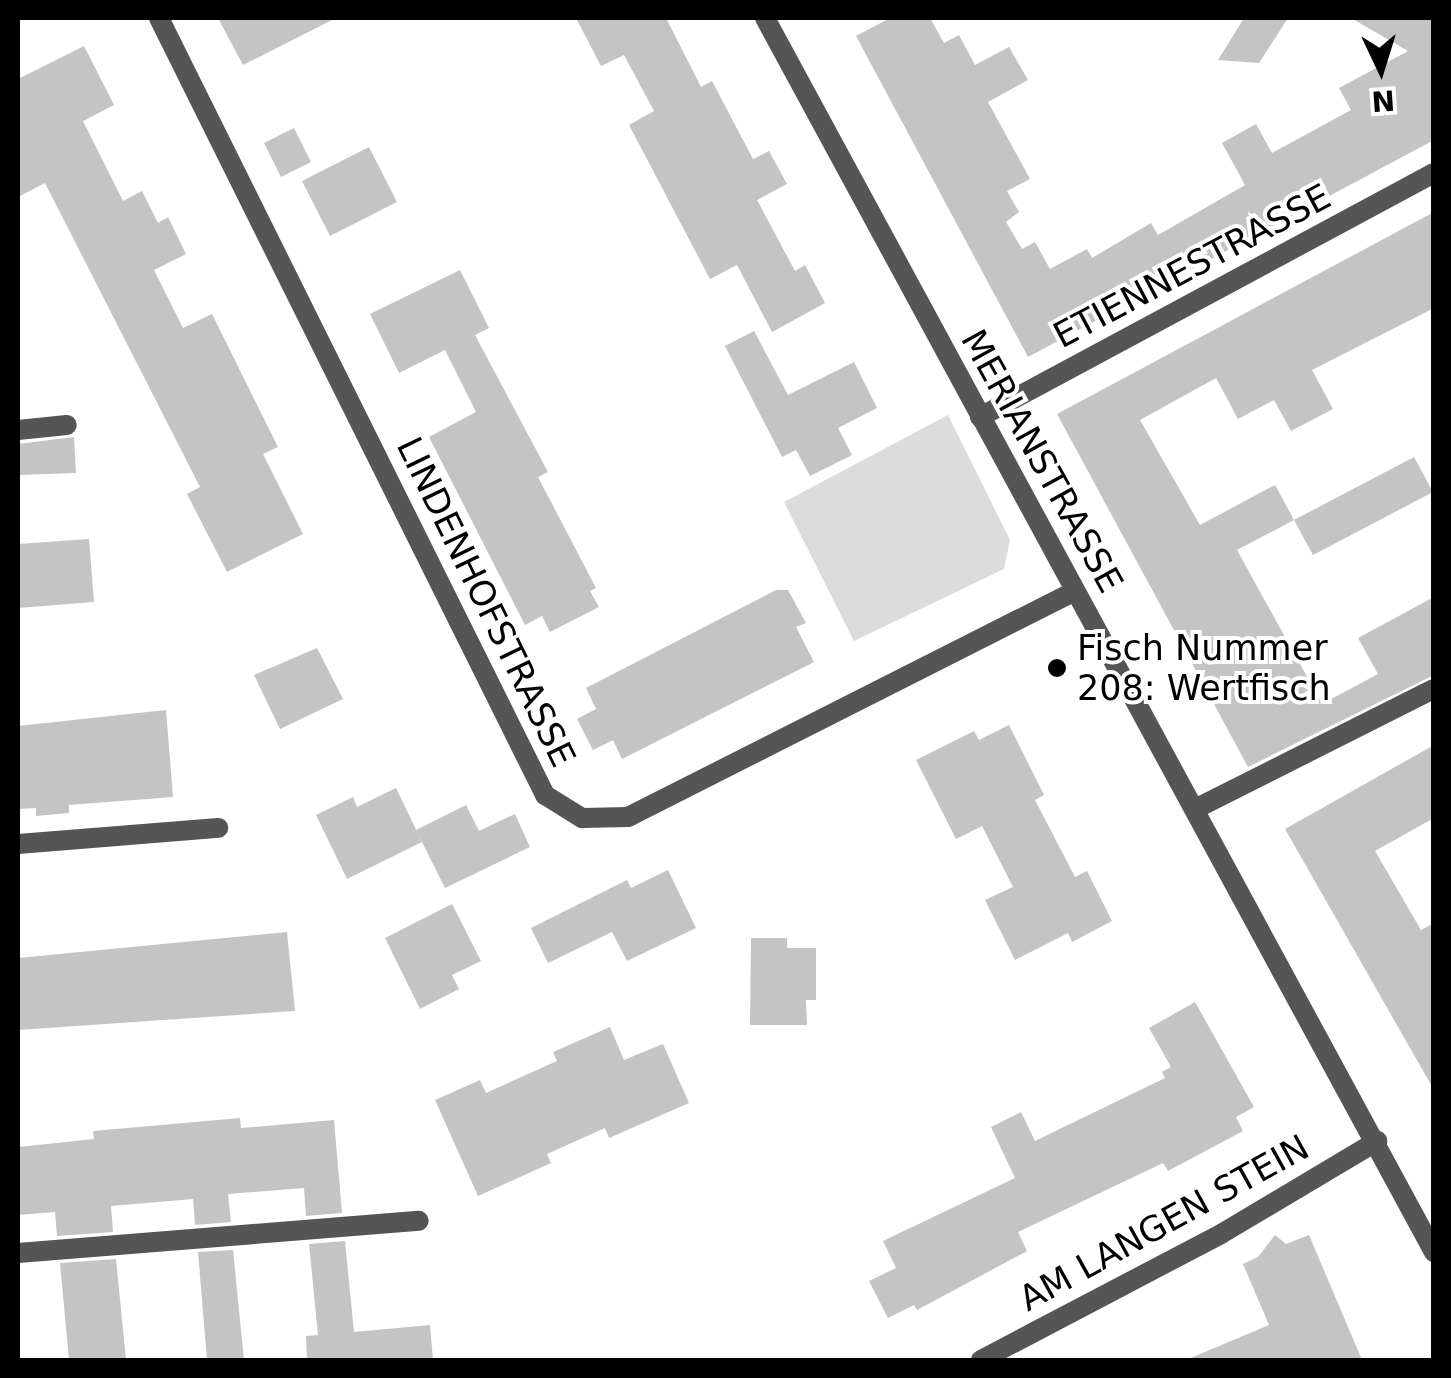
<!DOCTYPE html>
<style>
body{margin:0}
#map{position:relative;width:1451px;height:1378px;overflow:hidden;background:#fff;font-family:"DejaVu Sans",sans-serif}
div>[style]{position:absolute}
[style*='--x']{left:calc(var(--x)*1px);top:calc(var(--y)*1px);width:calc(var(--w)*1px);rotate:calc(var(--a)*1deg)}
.green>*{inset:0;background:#dcdcdc}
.building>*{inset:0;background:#c4c4c4}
.minor>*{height:20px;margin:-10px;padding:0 10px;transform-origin:10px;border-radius:10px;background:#555}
.dots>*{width:28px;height:28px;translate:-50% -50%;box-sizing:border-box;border:5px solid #fff;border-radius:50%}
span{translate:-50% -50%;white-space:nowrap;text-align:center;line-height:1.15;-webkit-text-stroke:8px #fff;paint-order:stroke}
.street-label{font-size:35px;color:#000}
.poi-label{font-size:35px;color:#000}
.left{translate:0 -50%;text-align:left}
.frame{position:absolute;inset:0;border:20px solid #000;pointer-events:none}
.north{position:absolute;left:1331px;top:20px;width:100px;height:100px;-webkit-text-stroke:8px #fff;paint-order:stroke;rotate:176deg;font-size:28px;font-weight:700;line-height:40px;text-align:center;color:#000}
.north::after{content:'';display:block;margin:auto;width:35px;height:45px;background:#000;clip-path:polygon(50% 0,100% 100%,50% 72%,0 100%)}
</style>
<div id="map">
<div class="green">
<i style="clip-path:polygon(948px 415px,1010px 540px,1004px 569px,854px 641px,784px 502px)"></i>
</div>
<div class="building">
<i style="clip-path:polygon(218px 18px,336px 18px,243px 65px)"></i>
<i style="clip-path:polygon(576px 18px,666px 18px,701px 87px,712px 81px,753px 159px,769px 151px,787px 184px,757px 200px,795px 271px,805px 265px,825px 303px,772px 332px,737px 265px,710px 279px,629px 125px,654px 111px,624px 55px,601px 66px)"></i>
<i style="clip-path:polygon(890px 18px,930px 18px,944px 43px,959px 35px,975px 65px,1009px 47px,1028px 80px,988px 102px,1030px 179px,1007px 191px,1019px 212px,1006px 222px,1022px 249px,1035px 242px,1050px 269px,1087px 249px,1092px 258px,1151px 223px,1158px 235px,1245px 185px,1222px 143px,1256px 124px,1272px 153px,1351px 110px,1339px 88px,1408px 51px,1351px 18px,1434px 18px,1434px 140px,1028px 357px,856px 36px)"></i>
<i style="clip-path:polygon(1244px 18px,1288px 18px,1259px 63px,1218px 60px)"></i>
<i style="clip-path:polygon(84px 46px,114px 105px,83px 121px,123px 201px,142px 191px,158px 223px,168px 217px,186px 254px,154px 270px,183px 328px,212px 314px,278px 447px,263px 454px,303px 534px,227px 572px,187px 494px,200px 487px,45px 183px,18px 197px,18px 79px)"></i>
<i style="clip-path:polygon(294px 128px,311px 162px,281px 177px,264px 143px)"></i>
<i style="clip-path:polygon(369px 147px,397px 202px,330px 236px,302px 181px)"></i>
<i style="clip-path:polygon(1434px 212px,1434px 308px,1312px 370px,1333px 409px,1291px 431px,1274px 400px,1238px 419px,1216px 378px,1140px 420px,1200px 525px,1275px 485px,1294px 520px,1237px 550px,1322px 704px,1378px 674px,1358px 638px,1434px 597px,1434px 675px,1248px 767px,1057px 414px)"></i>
<i style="clip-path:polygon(460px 270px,489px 328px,475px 335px,548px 472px,538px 477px,596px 588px,590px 591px,599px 607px,550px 632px,542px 616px,525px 625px,429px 437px,476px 412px,445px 350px,399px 373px,370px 314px)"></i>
<i style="clip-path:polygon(754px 331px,788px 395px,854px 362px,877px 408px,838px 428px,852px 455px,810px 476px,796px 450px,782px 457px,725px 346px)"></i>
<i style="clip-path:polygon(74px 437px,76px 473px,18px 475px,18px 444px)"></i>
<i style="clip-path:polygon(1414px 457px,1433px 492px,1313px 555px,1294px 520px)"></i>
<i style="clip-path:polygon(89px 539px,94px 602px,18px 608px,18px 544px)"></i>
<i style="clip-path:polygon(776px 590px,788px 590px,806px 623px,796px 627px,814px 662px,622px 759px,613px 740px,593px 750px,577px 719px,596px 709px,586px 688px)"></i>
<i style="clip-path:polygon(317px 648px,343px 699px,280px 729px,254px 675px)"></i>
<i style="clip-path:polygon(166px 710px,173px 797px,69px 805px,69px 813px,36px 816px,36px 808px,18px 809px,18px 726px)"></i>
<i style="clip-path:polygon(1009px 725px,1044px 795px,1035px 800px,1075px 877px,1087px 871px,1112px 921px,1072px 942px,1068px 933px,1015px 960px,985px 900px,1013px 887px,982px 826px,956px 839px,916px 760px,974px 731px,979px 740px)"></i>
<i style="clip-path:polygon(1434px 745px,1434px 818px,1375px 851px,1421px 930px,1434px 923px,1434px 1090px,1285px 829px)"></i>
<i style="clip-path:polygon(396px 788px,422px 842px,347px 879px,316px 815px,353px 797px,357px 807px)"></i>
<i style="clip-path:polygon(466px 805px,479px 831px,515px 814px,530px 847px,445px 888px,416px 830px)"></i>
<i style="clip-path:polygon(668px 870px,696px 928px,627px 961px,612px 932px,548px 963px,531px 928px,627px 880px,631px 888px)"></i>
<i style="clip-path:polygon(452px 904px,481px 961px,452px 975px,459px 989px,420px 1009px,385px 938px)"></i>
<i style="clip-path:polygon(287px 932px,295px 1011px,18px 1030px,18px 958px)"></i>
<i style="clip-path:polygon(751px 938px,787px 938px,787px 948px,816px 948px,816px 1000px,806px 1000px,807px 1025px,750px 1025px)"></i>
<i style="clip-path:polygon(1195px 1002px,1254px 1107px,1236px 1117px,1243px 1131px,1168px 1171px,1163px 1163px,1018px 1232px,1027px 1251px,917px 1310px,914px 1305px,888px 1318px,869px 1281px,896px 1268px,883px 1241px,1015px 1178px,991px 1127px,1021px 1112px,1035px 1141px,1165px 1078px,1162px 1072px,1171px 1067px,1149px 1028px)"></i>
<i style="clip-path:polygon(610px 1027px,624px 1060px,663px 1044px,689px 1103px,609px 1138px,605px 1128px,547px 1154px,551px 1163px,478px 1196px,435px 1100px,480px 1080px,486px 1093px,557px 1061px,553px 1052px)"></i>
<i style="clip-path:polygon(240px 1118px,241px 1128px,334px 1120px,342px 1213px,306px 1216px,304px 1188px,228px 1194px,231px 1222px,195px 1225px,193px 1199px,111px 1206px,113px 1232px,57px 1236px,55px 1212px,18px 1215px,18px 1147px,94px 1139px,93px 1131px)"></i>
<i style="clip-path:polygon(1275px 1235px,1286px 1244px,1309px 1235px,1362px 1360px,1186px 1360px,1269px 1325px,1243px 1264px,1258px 1257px)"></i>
<i style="clip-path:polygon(345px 1241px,354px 1332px,430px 1325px,433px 1360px,307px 1360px,306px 1336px,318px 1335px,309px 1244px)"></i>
<i style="clip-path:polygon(233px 1250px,244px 1360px,207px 1360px,198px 1252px)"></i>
<i style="clip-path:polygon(116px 1259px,126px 1360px,69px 1360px,60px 1263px)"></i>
</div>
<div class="minor">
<i style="--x:159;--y:18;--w:868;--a:63.58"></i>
<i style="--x:545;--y:795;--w:44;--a:31.9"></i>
<i style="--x:582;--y:818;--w:46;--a:-1.2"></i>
<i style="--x:628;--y:817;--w:501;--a:-26.82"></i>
<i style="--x:765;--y:18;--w:1404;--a:61.54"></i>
<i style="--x:980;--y:417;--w:515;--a:-28.26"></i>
<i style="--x:18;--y:430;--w:49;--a:-5.8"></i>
<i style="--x:1197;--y:808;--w:265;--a:-26.7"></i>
<i style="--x:18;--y:844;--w:201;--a:-4.6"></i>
<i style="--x:18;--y:1253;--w:402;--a:-4.6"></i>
<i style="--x:981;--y:1360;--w:271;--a:-27.7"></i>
<i style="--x:1221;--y:1234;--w:182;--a:-30.8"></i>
</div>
<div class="dots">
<i style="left:1057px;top:668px;background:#000"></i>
</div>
<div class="street-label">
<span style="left:1192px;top:266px;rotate:-28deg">ETIENNESTRASSE</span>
<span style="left:1042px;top:461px;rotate:61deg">MERIANSTRASSE</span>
<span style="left:486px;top:602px;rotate:64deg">LINDENHOFSTRASSE</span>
<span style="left:1164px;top:1223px;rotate:-29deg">AM LANGEN STEIN</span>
</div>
<div class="poi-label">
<span class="left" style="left:1077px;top:668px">Fisch Nummer<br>208: Wertfisch</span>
</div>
<div class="frame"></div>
<div class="north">N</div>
</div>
